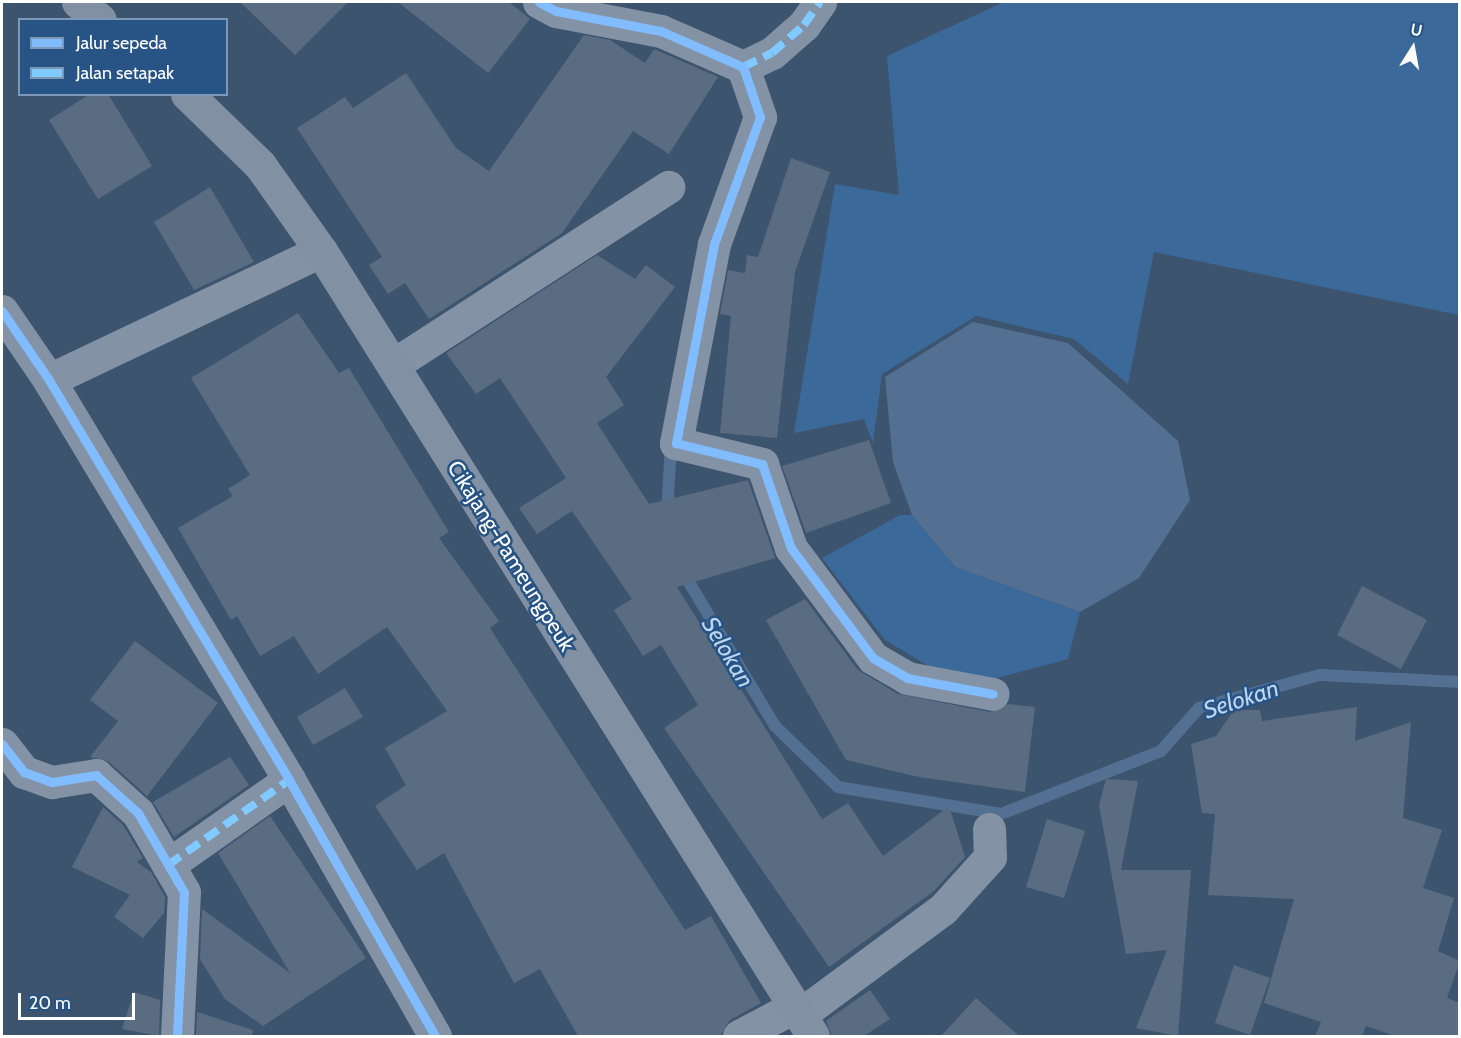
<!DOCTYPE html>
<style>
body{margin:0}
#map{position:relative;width:1461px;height:1038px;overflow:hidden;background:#3d546f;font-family:Cabin,sans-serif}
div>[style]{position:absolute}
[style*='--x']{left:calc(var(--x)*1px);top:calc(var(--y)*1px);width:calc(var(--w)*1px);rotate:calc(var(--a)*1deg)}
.green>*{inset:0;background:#3b6a9a}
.water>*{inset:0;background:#537092}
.stream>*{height:12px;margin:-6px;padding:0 6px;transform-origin:6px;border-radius:6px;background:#537092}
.building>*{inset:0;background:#5a6c81}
.minor>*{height:33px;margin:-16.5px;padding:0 16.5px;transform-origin:16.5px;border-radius:16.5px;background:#8393a5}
.major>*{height:33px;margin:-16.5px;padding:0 16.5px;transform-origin:16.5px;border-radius:16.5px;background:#8190a3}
.quiet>*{height:8px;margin-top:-4px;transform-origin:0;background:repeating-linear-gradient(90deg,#80caff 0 15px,transparent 0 23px)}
.cycleway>*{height:9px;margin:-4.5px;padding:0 4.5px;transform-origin:4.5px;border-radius:4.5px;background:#80bcff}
span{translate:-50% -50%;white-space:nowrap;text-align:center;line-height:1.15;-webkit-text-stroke:5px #275385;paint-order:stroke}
.street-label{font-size:22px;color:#fff}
.water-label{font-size:24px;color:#bdd5ef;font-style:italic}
.frame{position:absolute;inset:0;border:3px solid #fff;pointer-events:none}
.legend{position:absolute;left:18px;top:18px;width:210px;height:78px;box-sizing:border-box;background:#275385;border:2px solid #7d98b6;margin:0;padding:8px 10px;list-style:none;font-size:18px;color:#fff}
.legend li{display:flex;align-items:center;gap:12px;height:30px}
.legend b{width:30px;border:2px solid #7d98b6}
.north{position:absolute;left:1383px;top:18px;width:60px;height:60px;-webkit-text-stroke:4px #275385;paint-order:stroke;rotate:11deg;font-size:16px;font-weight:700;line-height:24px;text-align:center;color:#fff}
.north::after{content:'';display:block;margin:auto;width:21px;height:27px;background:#fff;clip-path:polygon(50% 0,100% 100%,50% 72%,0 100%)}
.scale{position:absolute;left:18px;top:993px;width:117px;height:27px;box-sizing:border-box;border:3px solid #fff;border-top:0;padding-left:8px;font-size:18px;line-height:21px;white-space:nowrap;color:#fff;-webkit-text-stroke:4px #275385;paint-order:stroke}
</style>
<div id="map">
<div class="green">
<i style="clip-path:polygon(1004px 2px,1459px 2px,1459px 315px,1154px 252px,1128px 384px,1074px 339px,976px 316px,882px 374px,873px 443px,864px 419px,794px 433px,835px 184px,899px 195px,887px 56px)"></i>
<i style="clip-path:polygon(900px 515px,912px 515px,955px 567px,1080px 612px,1068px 659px,964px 687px,885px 640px,822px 558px)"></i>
</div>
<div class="water">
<i style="clip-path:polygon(973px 322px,1068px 343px,1178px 441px,1190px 500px,1139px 578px,1080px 612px,955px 567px,912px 515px,893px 462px,885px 377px)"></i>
</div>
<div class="stream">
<i style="--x:667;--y:514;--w:70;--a:-86.7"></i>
<i style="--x:681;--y:569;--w:183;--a:59.1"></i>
<i style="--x:775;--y:726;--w:88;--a:44.1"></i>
<i style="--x:838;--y:787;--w:165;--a:9.4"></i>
<i style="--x:1001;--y:814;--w:172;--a:-21.5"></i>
<i style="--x:1161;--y:751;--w:57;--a:-48.5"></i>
<i style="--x:1199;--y:708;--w:125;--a:-15.3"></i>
<i style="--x:1320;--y:675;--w:140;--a:2.9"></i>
</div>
<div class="building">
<i style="clip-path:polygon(240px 2px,348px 2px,295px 55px)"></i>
<i style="clip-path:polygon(398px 2px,509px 2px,530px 19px,488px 73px)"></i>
<i style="clip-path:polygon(584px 35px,610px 40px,645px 63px,654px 49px,718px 77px,669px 154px,633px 131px,562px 233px,429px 319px,405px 283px,388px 294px,369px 265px,382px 257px,297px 128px,345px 97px,353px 108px,406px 73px,456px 148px,489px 171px)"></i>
<i style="clip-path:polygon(90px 94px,108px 94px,152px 166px,98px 199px,49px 120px)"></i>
<i style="clip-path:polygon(791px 158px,830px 172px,795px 272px,777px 438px,720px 433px,731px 316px,720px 314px,728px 270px,745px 273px,747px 255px,758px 257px)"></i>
<i style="clip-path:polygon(210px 187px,254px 262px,194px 290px,154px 222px)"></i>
<i style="clip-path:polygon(597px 255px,635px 279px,646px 265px,675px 287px,606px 377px,624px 405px,597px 423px,649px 504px,748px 480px,775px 558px,677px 587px,822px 819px,848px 803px,883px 856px,949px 806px,965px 857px,934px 891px,829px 967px,664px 728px,698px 705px,661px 645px,643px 656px,614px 610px,632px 599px,572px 511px,537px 534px,519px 508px,566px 478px,500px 378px,476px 394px,446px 353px)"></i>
<i style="clip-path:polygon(298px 313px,339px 373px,349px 368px,449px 532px,439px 538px,499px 621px,490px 628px,685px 930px,711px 916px,761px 1003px,730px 1020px,720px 1036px,578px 1036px,540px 969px,514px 983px,444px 853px,417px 870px,375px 806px,406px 785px,385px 748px,447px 711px,387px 627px,318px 674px,294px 636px,260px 656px,237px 616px,231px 620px,178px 528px,233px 496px,228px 489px,250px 475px,191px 378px)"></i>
<i style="clip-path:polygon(869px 440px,891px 503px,806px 533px,782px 466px)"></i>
<i style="clip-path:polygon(1362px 586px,1427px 620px,1401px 669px,1337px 635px)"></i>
<i style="clip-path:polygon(805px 599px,858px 670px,898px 694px,990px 712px,1008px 704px,1035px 707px,1025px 792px,919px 777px,846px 760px,766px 620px)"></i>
<i style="clip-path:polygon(135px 641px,218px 703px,147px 796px,108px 761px,90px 757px,118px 721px,90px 700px)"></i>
<i style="clip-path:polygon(345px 688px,363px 717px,313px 745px,297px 717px)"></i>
<i style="clip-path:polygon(1357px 707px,1355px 741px,1411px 722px,1403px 818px,1442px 830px,1423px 888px,1454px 898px,1438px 951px,1460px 961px,1447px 998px,1460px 1003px,1460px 1036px,1395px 1036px,1366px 1026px,1362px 1036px,1315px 1036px,1321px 1022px,1264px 1003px,1294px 899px,1208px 895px,1215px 814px,1202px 813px,1191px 744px,1216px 736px,1234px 710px,1260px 710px,1262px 721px)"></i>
<i style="clip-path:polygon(230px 757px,249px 785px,174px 837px,153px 802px)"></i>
<i style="clip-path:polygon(1106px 779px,1138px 781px,1121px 870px,1191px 870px,1178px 1036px,1136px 1028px,1167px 950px,1126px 954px,1099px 805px)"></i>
<i style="clip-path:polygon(103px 807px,123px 825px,143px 858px,137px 862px,151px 872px,165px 897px,164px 913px,143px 938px,114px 917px,130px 895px,72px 867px)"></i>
<i style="clip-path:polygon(270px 816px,366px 958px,263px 1026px,225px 999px,200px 959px,202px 909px,290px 973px,218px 853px)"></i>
<i style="clip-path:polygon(1047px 819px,1085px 831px,1064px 898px,1026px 887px)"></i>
<i style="clip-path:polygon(1234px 965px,1270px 978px,1250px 1035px,1215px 1023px)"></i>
<i style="clip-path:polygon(870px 990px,890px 1019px,864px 1036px,832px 1036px,826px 1021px)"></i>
<i style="clip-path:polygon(134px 992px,160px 1000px,159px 1036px,122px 1029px)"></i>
<i style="clip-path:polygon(976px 998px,1019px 1036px,941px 1036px)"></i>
<i style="clip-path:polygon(197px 1012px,253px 1030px,252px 1036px,196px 1036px)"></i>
</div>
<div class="minor">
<i style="--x:539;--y:2;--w:19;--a:28"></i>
<i style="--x:556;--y:11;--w:107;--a:10.8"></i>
<i style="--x:661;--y:31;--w:90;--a:23.7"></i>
<i style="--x:743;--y:67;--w:53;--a:71.2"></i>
<i style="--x:760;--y:117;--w:135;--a:109.9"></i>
<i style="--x:714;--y:244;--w:203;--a:100.8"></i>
<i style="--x:676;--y:443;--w:89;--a:13.7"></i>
<i style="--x:762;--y:464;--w:89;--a:71"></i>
<i style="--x:791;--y:548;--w:137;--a:53.3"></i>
<i style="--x:873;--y:658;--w:39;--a:30"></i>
<i style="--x:907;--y:678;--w:87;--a:10.5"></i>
<i style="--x:743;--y:67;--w:32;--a:-26"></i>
<i style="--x:772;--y:53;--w:43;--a:-41.2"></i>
<i style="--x:804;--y:25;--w:28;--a:-55"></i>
<i style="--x:2;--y:311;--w:83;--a:55.7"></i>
<i style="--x:49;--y:380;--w:466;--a:59"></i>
<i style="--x:289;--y:780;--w:295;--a:60.3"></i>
<i style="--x:393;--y:365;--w:328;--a:-32.9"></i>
<i style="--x:49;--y:380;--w:301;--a:-25.4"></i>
<i style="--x:2;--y:744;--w:36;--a:52"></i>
<i style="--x:24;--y:772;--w:30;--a:20"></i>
<i style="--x:52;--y:782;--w:45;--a:-9"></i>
<i style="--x:96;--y:775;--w:57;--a:42.1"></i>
<i style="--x:138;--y:813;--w:91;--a:59.8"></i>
<i style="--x:184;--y:892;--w:144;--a:92.8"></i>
<i style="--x:168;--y:865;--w:148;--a:-35.1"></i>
<i style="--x:801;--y:1014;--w:177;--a:-36.5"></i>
<i style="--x:943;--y:909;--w:70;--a:-47.9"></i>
<i style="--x:990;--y:857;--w:28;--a:-92"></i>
<i style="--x:739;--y:1036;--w:64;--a:-27.8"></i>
</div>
<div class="major">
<i style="--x:78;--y:2;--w:28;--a:39"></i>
<i style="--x:187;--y:94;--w:102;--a:44.2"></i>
<i style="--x:260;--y:165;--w:105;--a:54.7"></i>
<i style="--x:321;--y:251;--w:926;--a:57.92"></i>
</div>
<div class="quiet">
<i style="--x:743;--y:67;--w:32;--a:-26"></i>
<i style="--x:772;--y:53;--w:43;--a:-41.2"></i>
<i style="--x:804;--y:25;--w:28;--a:-55"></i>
<i style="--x:168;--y:865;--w:148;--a:-35.1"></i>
<i style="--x:289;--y:780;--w:4;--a:-117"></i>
</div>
<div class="cycleway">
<i style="--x:539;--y:2;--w:19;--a:28"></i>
<i style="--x:556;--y:11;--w:107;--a:10.8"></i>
<i style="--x:661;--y:31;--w:90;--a:23.7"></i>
<i style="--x:743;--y:67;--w:53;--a:71.2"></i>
<i style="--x:760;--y:117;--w:135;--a:109.9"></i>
<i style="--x:714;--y:244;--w:203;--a:100.8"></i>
<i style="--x:676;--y:443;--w:89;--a:13.7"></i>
<i style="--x:762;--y:464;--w:89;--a:71"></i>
<i style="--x:791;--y:548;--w:137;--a:53.3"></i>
<i style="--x:873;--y:658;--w:39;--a:30"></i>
<i style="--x:907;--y:678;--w:87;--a:10.5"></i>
<i style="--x:2;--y:311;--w:83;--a:55.7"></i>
<i style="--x:49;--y:380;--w:466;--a:59"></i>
<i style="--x:289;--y:780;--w:295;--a:60.3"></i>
<i style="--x:2;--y:744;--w:36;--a:52"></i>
<i style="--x:24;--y:772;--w:30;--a:20"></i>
<i style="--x:52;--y:782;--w:45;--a:-9"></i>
<i style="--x:96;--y:775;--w:57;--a:42.1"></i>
<i style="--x:138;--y:813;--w:91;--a:59.8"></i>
<i style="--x:184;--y:892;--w:144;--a:92.8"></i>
</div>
<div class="street-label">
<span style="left:511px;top:556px;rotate:58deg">Cikajang-Pameungpeuk</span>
</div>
<div class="water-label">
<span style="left:728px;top:652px;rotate:59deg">Selokan</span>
<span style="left:1241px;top:699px;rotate:-18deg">Selokan</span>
</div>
<div class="frame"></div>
<ul class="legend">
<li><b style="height:8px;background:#80bcff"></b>Jalur sepeda</li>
<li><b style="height:8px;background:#80caff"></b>Jalan setapak</li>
</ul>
<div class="north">U</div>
<div class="scale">20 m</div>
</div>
